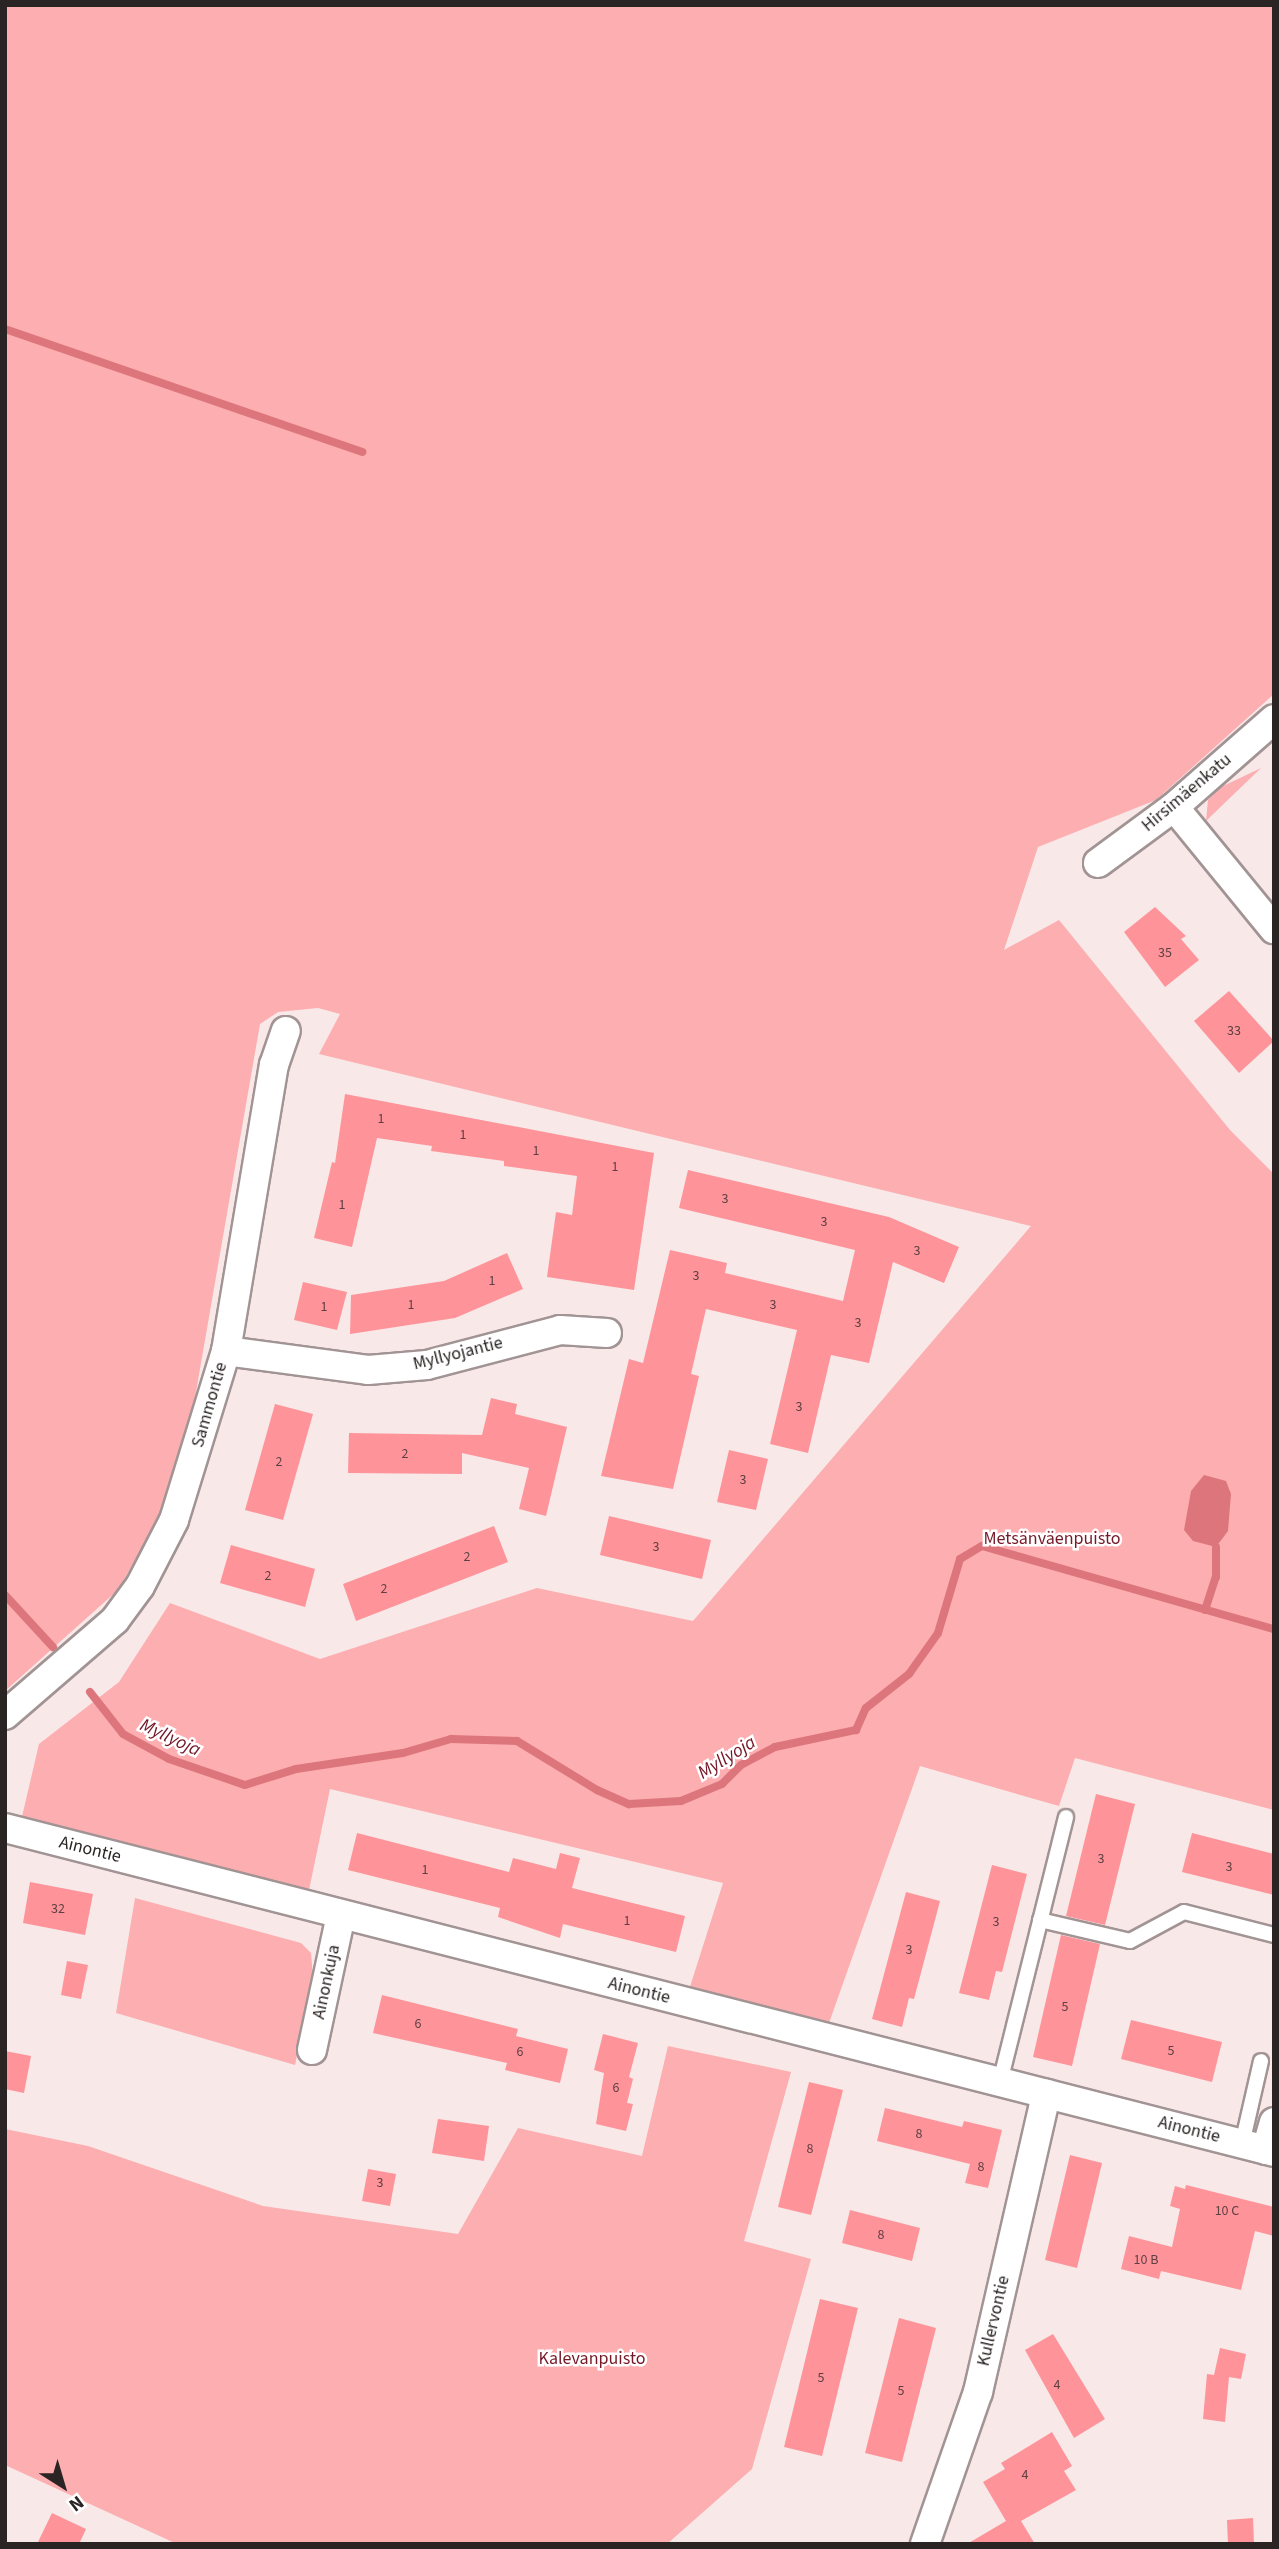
<!DOCTYPE html>
<meta charset="utf-8">
<style>
body{margin:0}
#map{position:relative;width:1279px;height:2549px;overflow:hidden;background:#f8e8e8;font-family:"Source Sans 3",sans-serif}
div>[style]{position:absolute}
[style*='--x']{left:calc(var(--x)*1px);top:calc(var(--y)*1px);width:calc(var(--w)*1px);rotate:calc(var(--a)*1deg)}
.green>*{inset:0;background:#fdaeb0}
.water>*{inset:0;background:#dd767c}
.stream>*{height:8px;margin:-4px;padding:0 4px;transform-origin:4px;border-radius:4px;background:#dd767c}
.building>*{inset:0;background:#fe949a}
.roads{filter:drop-shadow(2px 0 #a29494) drop-shadow(-2px 0 #a29494) drop-shadow(0 2px #a29494) drop-shadow(0 -2px #a29494)}
.service>*{height:14px;margin:-7px;padding:0 7px;transform-origin:7px;border-radius:7px;background:#fff}
.minor>*{height:28px;margin:-14px;padding:0 14px;transform-origin:14px;border-radius:14px;background:#fff}
span{translate:-50% -50%;white-space:nowrap;text-align:center;line-height:1.15;-webkit-text-stroke:5px #fff;paint-order:stroke}
.number-label{font-size:14px;color:#5f4042}
.number-label span{-webkit-text-stroke-width:0}
.street-label{font-size:18px;color:#2a2424}
.park-label{font-size:18px;color:#761a28}
.water-label{font-size:19px;color:#741726;font-style:italic}
.frame{position:absolute;inset:0;border:7px solid #2a2424;pointer-events:none}
.north{position:absolute;left:28px;top:2451px;width:70px;height:70px;-webkit-text-stroke:5px #fff;paint-order:stroke;rotate:143deg;font-size:19px;font-weight:700;line-height:28px;text-align:center;color:#2a2424}
.north::after{content:'';display:block;margin:auto;width:24px;height:32px;background:#2a2424;clip-path:polygon(50% 0,100% 100%,50% 72%,0 100%)}
</style>
<div id="map">
<div class="green">
<i style="clip-path:polygon(5px 5px,1274px 5px,1274px 694px,1156px 800px,1038px 847px,1004px 950px,1059px 920px,1230px 1130px,1274px 1174px,1274px 1810px,1075px 1758px,1059px 1806px,920px 1766px,829px 2023px,688px 1993px,723px 1883px,330px 1789px,309px 1890px,21px 1821px,39px 1744px,119px 1682px,170px 1603px,320px 1659px,537px 1588px,693px 1621px,1031px 1226px,319px 1054px,340px 1014px,318px 1008px,278px 1012px,260px 1024px,189px 1432px,161px 1515px,118px 1590px,5px 1691px)"></i>
<i style="clip-path:polygon(1261px 768px,1206px 821px,1208px 800px,1221px 787px)"></i>
<i style="clip-path:polygon(135px 1898px,301px 1943px,311px 1953px,313px 1977px,295px 2065px,116px 2013px)"></i>
<i style="clip-path:polygon(668px 2046px,791px 2072px,744px 2241px,811px 2259px,752px 2469px,667px 2544px,177px 2544px,5px 2465px,5px 2129px,88px 2146px,263px 2206px,458px 2234px,518px 2128px,642px 2156px)"></i>
</div>
<div class="water">
<i style="clip-path:polygon(1204px 1475px,1226px 1481px,1231px 1494px,1228px 1531px,1216px 1547px,1193px 1541px,1184px 1530px,1191px 1491px)"></i>
</div>
<div class="stream">
<i style="--x:5;--y:329;--w:378;--a:19"></i>
<i style="--x:5;--y:1595;--w:71;--a:47.3"></i>
<i style="--x:1205;--y:1610;--w:35;--a:-72"></i>
<i style="--x:1216;--y:1577;--w:30;--a:-90"></i>
<i style="--x:90;--y:1692;--w:53;--a:51.8"></i>
<i style="--x:123;--y:1734;--w:52;--a:28.5"></i>
<i style="--x:169;--y:1759;--w:80;--a:18.9"></i>
<i style="--x:245;--y:1785;--w:53;--a:-17.4"></i>
<i style="--x:296;--y:1769;--w:108;--a:-8.5"></i>
<i style="--x:403;--y:1753;--w:50;--a:-16.3"></i>
<i style="--x:451;--y:1739;--w:66;--a:1.7"></i>
<i style="--x:517;--y:1741;--w:94;--a:31.5"></i>
<i style="--x:597;--y:1790;--w:35;--a:24"></i>
<i style="--x:629;--y:1804;--w:52;--a:-3.3"></i>
<i style="--x:681;--y:1801;--w:44;--a:-22.5"></i>
<i style="--x:722;--y:1784;--w:27;--a:-45"></i>
<i style="--x:741;--y:1765;--w:38;--a:-28"></i>
<i style="--x:775;--y:1747;--w:83;--a:-11.9"></i>
<i style="--x:856;--y:1730;--w:24;--a:-66"></i>
<i style="--x:866;--y:1708;--w:55;--a:-38.3"></i>
<i style="--x:909;--y:1674;--w:50;--a:-54.7"></i>
<i style="--x:938;--y:1633;--w:77;--a:-73.4"></i>
<i style="--x:960;--y:1559;--w:26;--a:-31"></i>
<i style="--x:982;--y:1546;--w:304;--a:15.9"></i>
</div>
<div class="building">
<i style="clip-path:polygon(1155px 907px,1186px 936px,1181px 939px,1199px 960px,1165px 987px,1124px 932px)"></i>
<i style="clip-path:polygon(1229px 991px,1274px 1041px,1239px 1073px,1194px 1021px)"></i>
<i style="clip-path:polygon(345px 1094px,654px 1153px,634px 1290px,547px 1277px,556px 1212px,572px 1215px,577px 1176px,504px 1166px,504px 1161px,431px 1151px,432px 1146px,377px 1138px,352px 1247px,314px 1238px,332px 1162px,335px 1163px)"></i>
<i style="clip-path:polygon(688px 1170px,889px 1217px,959px 1247px,944px 1283px,893px 1262px,869px 1363px,831px 1355px,808px 1453px,770px 1444px,797px 1330px,706px 1309px,691px 1374px,699px 1376px,673px 1489px,601px 1476px,629px 1359px,643px 1363px,670px 1250px,727px 1263px,725px 1273px,843px 1301px,855px 1250px,679px 1208px)"></i>
<i style="clip-path:polygon(507px 1253px,523px 1289px,455px 1318px,350px 1334px,351px 1295px,444px 1281px)"></i>
<i style="clip-path:polygon(303px 1282px,347px 1292px,337px 1330px,294px 1320px)"></i>
<i style="clip-path:polygon(491px 1398px,517px 1404px,515px 1414px,567px 1427px,546px 1516px,519px 1509px,529px 1468px,462px 1453px,462px 1474px,348px 1473px,349px 1433px,482px 1435px)"></i>
<i style="clip-path:polygon(275px 1404px,313px 1414px,283px 1520px,245px 1510px)"></i>
<i style="clip-path:polygon(729px 1450px,768px 1459px,756px 1510px,717px 1502px)"></i>
<i style="clip-path:polygon(609px 1516px,711px 1540px,702px 1579px,600px 1555px)"></i>
<i style="clip-path:polygon(494px 1526px,508px 1562px,356px 1621px,343px 1584px)"></i>
<i style="clip-path:polygon(231px 1545px,315px 1569px,305px 1607px,220px 1583px)"></i>
<i style="clip-path:polygon(1096px 1794px,1135px 1804px,1105px 1925px,1066px 1916px)"></i>
<i style="clip-path:polygon(357px 1833px,509px 1872px,513px 1858px,556px 1869px,560px 1853px,580px 1858px,572px 1888px,685px 1916px,676px 1952px,563px 1924px,560px 1938px,498px 1917px,500px 1908px,348px 1870px)"></i>
<i style="clip-path:polygon(1192px 1833px,1274px 1854px,1274px 1895px,1182px 1872px)"></i>
<i style="clip-path:polygon(992px 1865px,1027px 1874px,1002px 1972px,996px 1971px,989px 2000px,959px 1993px)"></i>
<i style="clip-path:polygon(30px 1882px,93px 1894px,85px 1935px,23px 1923px)"></i>
<i style="clip-path:polygon(906px 1892px,940px 1901px,914px 1999px,909px 1998px,902px 2027px,872px 2019px)"></i>
<i style="clip-path:polygon(1061px 1935px,1100px 1944px,1072px 2066px,1033px 2057px)"></i>
<i style="clip-path:polygon(67px 1961px,88px 1965px,81px 1999px,61px 1995px)"></i>
<i style="clip-path:polygon(382px 1995px,518px 2029px,516px 2036px,568px 2049px,560px 2083px,505px 2070px,507px 2063px,373px 2033px)"></i>
<i style="clip-path:polygon(1131px 2020px,1222px 2042px,1212px 2082px,1121px 2059px)"></i>
<i style="clip-path:polygon(603px 2034px,638px 2043px,629px 2077px,633px 2079px,627px 2103px,633px 2104px,626px 2131px,596px 2124px,604px 2073px,594px 2070px)"></i>
<i style="clip-path:polygon(5px 2051px,31px 2056px,24px 2093px,5px 2089px)"></i>
<i style="clip-path:polygon(809px 2082px,843px 2090px,811px 2215px,778px 2207px)"></i>
<i style="clip-path:polygon(885px 2108px,962px 2127px,964px 2121px,1002px 2130px,988px 2188px,965px 2183px,970px 2164px,877px 2141px)"></i>
<i style="clip-path:polygon(438px 2119px,489px 2126px,484px 2161px,432px 2153px)"></i>
<i style="clip-path:polygon(1070px 2155px,1102px 2163px,1077px 2268px,1045px 2260px)"></i>
<i style="clip-path:polygon(368px 2169px,396px 2174px,390px 2206px,362px 2201px)"></i>
<i style="clip-path:polygon(1186px 2185px,1274px 2207px,1274px 2236px,1255px 2231px,1241px 2290px,1161px 2271px,1159px 2279px,1121px 2269px,1129px 2236px,1172px 2247px,1180px 2209px,1170px 2206px,1175px 2186px,1185px 2189px)"></i>
<i style="clip-path:polygon(850px 2210px,920px 2228px,912px 2261px,842px 2243px)"></i>
<i style="clip-path:polygon(820px 2299px,858px 2308px,822px 2456px,784px 2447px)"></i>
<i style="clip-path:polygon(899px 2318px,936px 2328px,902px 2462px,865px 2453px)"></i>
<i style="clip-path:polygon(1053px 2334px,1105px 2419px,1074px 2438px,1025px 2350px)"></i>
<i style="clip-path:polygon(1220px 2348px,1246px 2354px,1241px 2379px,1229px 2377px,1225px 2422px,1203px 2419px,1207px 2374px,1214px 2375px)"></i>
<i style="clip-path:polygon(1052px 2432px,1072px 2466px,1064px 2471px,1076px 2490px,1021px 2521px,1035px 2544px,967px 2544px,1006px 2521px,983px 2482px,1005px 2469px,1001px 2463px)"></i>
<i style="clip-path:polygon(52px 2513px,86px 2529px,79px 2544px,37px 2544px)"></i>
<i style="clip-path:polygon(1253px 2518px,1254px 2544px,1228px 2544px,1227px 2520px)"></i>
</div>
<div class="roads">
<div class="service">
<i style="--x:1040;--y:1920;--w:92;--a:13.1"></i>
<i style="--x:1130;--y:1941;--w:61;--a:-28.2"></i>
<i style="--x:1184;--y:1912;--w:93;--a:14.3"></i>
<i style="--x:1000;--y:2082;--w:273;--a:-76"></i>
<i style="--x:1242;--y:2144;--w:85;--a:-77.1"></i>
</div>
<div class="minor">
<i style="--x:1174;--y:807;--w:158;--a:50.7"></i>
<i style="--x:1098;--y:863;--w:94;--a:-36.4"></i>
<i style="--x:1174;--y:807;--w:133;--a:-41.3"></i>
<i style="--x:226;--y:1351;--w:143;--a:7.6"></i>
<i style="--x:368;--y:1370;--w:59;--a:-4.8"></i>
<i style="--x:427;--y:1365;--w:138;--a:-14.7"></i>
<i style="--x:560;--y:1330;--w:47;--a:3.7"></i>
<i style="--x:5;--y:1715;--w:145;--a:-40.8"></i>
<i style="--x:115;--y:1620;--w:42;--a:-53.7"></i>
<i style="--x:140;--y:1586;--w:74;--a:-62.7"></i>
<i style="--x:174;--y:1520;--w:177;--a:-72.9"></i>
<i style="--x:226;--y:1351;--w:290;--a:-80.5"></i>
<i style="--x:274;--y:1065;--w:36;--a:-71"></i>
<i style="--x:5;--y:1828;--w:1310;--a:14.32"></i>
<i style="--x:312;--y:2050;--w:138;--a:-77.9"></i>
<i style="--x:1266;--y:2150;--w:29;--a:-74"></i>
<i style="--x:925;--y:2544;--w:161;--a:-70.8"></i>
<i style="--x:978;--y:2392;--w:306;--a:-77.1"></i>
</div>
</div>
<div class="number-label">
<span style="left:1165px;top:953px">35</span>
<span style="left:1234px;top:1031px">33</span>
<span style="left:381px;top:1119px">1</span>
<span style="left:463px;top:1135px">1</span>
<span style="left:536px;top:1151px">1</span>
<span style="left:615px;top:1167px">1</span>
<span style="left:725px;top:1199px">3</span>
<span style="left:342px;top:1205px">1</span>
<span style="left:824px;top:1222px">3</span>
<span style="left:917px;top:1251px">3</span>
<span style="left:696px;top:1276px">3</span>
<span style="left:492px;top:1281px">1</span>
<span style="left:411px;top:1305px">1</span>
<span style="left:773px;top:1305px">3</span>
<span style="left:324px;top:1307px">1</span>
<span style="left:858px;top:1323px">3</span>
<span style="left:799px;top:1407px">3</span>
<span style="left:405px;top:1454px">2</span>
<span style="left:279px;top:1462px">2</span>
<span style="left:743px;top:1480px">3</span>
<span style="left:656px;top:1547px">3</span>
<span style="left:467px;top:1557px">2</span>
<span style="left:268px;top:1576px">2</span>
<span style="left:384px;top:1589px">2</span>
<span style="left:1101px;top:1859px">3</span>
<span style="left:1229px;top:1867px">3</span>
<span style="left:425px;top:1870px">1</span>
<span style="left:58px;top:1909px">32</span>
<span style="left:627px;top:1921px">1</span>
<span style="left:996px;top:1922px">3</span>
<span style="left:909px;top:1950px">3</span>
<span style="left:1065px;top:2007px">5</span>
<span style="left:418px;top:2024px">6</span>
<span style="left:1171px;top:2051px">5</span>
<span style="left:520px;top:2052px">6</span>
<span style="left:616px;top:2088px">6</span>
<span style="left:919px;top:2134px">8</span>
<span style="left:810px;top:2149px">8</span>
<span style="left:981px;top:2167px">8</span>
<span style="left:380px;top:2183px">3</span>
<span style="left:1227px;top:2211px">10 C</span>
<span style="left:881px;top:2235px">8</span>
<span style="left:1146px;top:2260px">10 B</span>
<span style="left:821px;top:2378px">5</span>
<span style="left:1057px;top:2385px">4</span>
<span style="left:901px;top:2391px">5</span>
<span style="left:1025px;top:2475px">4</span>
</div>
<div class="street-label">
<span style="left:1187px;top:793px;rotate:-40deg">Hirsimäenkatu</span>
<span style="left:458px;top:1354px;rotate:-14deg">Myllyojantie</span>
<span style="left:210px;top:1405px;rotate:-74deg">Sammontie</span>
<span style="left:90px;top:1850px;rotate:14deg">Ainontie</span>
<span style="left:327px;top:1982px;rotate:-78deg">Ainonkuja</span>
<span style="left:639px;top:1991px;rotate:14deg">Ainontie</span>
<span style="left:1189px;top:2130px;rotate:14deg">Ainontie</span>
<span style="left:994px;top:2321px;rotate:-77deg">Kullervontie</span>
</div>
<div class="park-label">
<span style="left:1052px;top:1539px">Metsänväenpuisto</span>
<span style="left:592px;top:2359px">Kalevanpuisto</span>
</div>
<div class="water-label">
<span style="left:170px;top:1738px;rotate:25deg">Myllyoja</span>
<span style="left:727px;top:1758px;rotate:-32deg">Myllyoja</span>
</div>
<div class="frame"></div>
<div class="north">N</div>
</div>
